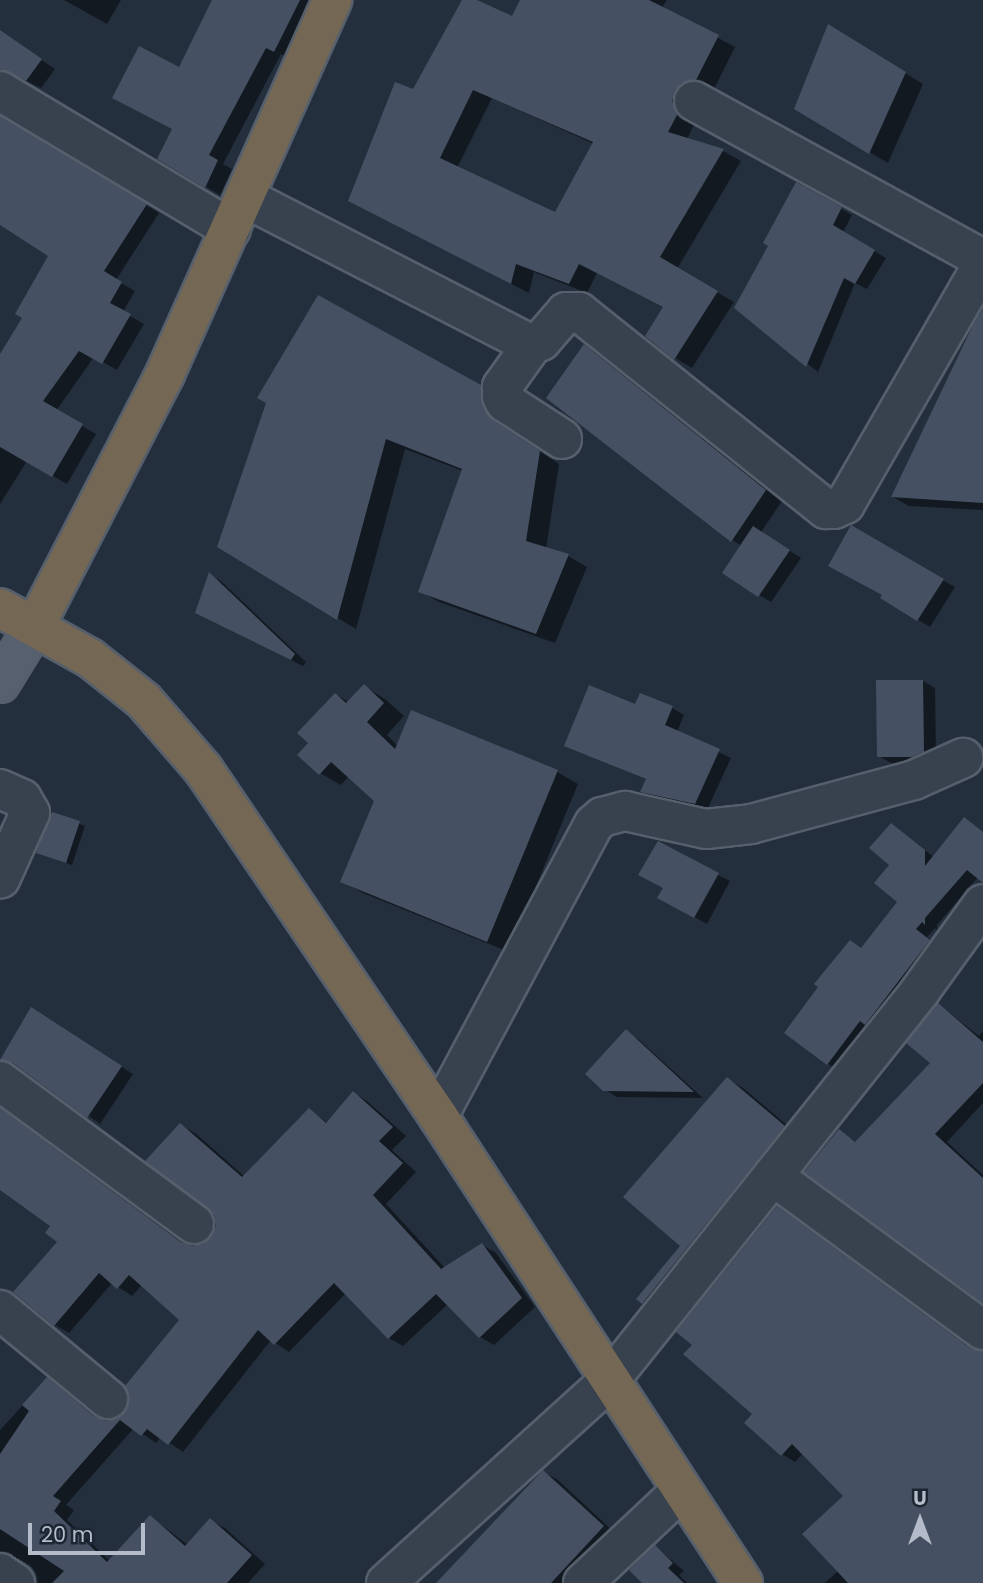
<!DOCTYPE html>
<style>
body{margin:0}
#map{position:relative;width:983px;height:1583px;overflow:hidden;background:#242f3e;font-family:Poppins,sans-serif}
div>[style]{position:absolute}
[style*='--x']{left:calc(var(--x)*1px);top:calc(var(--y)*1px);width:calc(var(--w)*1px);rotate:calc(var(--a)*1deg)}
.shadow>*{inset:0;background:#0007}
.building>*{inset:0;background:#455162}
.roads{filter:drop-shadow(2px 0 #565f6c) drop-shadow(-2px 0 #565f6c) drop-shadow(0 2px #565f6c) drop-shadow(0 -2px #565f6c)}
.minor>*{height:38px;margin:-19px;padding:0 19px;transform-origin:19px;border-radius:19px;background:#38414e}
.major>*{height:38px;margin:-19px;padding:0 19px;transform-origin:19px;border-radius:19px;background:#56606e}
.highway>*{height:38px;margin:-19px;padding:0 19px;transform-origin:19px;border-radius:19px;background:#746855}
span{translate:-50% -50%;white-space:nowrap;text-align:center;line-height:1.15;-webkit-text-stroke:5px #1d2633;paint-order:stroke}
.north{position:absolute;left:885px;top:1485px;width:70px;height:70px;-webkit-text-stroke:5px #1d2633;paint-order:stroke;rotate:0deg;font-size:19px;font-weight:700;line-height:28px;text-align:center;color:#b4bcc9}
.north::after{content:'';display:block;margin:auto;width:24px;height:32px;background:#b4bcc9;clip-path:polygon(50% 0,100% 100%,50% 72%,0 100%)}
.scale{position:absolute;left:28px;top:1523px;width:117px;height:32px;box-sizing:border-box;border:4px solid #b4bcc9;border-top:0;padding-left:9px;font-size:21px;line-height:24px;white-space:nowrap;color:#b4bcc9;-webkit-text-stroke:5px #1d2633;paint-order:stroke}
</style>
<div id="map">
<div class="shadow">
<i style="clip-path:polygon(64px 0,121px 0,107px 24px)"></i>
<i style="clip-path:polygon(214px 0,318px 0,289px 58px,281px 54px,223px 164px,232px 169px,220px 195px,160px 159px,174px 129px,180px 69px)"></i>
<i style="clip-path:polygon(evenodd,464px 0,472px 0,513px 18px,522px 0,667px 0,662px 8px,735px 47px,714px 89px,701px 91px,689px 113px,694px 125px,687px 139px,723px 151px,741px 161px,677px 269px,734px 302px,692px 368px,675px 358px,665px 308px,597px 273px,587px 293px,534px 272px,529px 293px,367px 210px,414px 91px,464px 0,492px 98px,594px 144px,556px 214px,457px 168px,492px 98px)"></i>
<i style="clip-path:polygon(0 32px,55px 69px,41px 88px,16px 76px,0 83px)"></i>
<i style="clip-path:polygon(846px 37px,923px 84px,888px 163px,796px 108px)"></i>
<i style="clip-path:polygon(0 117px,159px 213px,116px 280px,135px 291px,123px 312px,144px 324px,117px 370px,94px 357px,56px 411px,96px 434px,67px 484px,27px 461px,0 504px,0 357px,25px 318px,51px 255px,0 223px)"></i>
<i style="clip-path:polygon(797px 184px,852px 215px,843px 232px,886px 258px,867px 289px,855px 283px,818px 372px,737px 308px,770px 245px)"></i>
<i style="clip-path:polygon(319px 297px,499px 398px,501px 418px,512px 433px,559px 464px,546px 549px,568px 556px,587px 567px,555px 643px,439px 602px,420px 591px,463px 471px,405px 449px,356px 629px,219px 546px)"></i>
<i style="clip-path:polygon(585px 346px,602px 356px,782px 501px,761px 532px,801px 558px,771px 602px,759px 595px,742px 546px,732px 540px)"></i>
<i style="clip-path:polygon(983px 403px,983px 510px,909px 506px,893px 497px)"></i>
<i style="clip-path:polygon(852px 528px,955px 587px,930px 627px,882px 598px,884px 594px)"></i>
<i style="clip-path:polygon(210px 575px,221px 581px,306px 662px,303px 666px,209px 619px)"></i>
<i style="clip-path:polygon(923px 681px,935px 688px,936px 758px,925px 763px,891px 763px,879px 756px)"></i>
<i style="clip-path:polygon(364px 686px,385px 699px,404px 716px,387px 735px,398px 746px,557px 772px,578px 784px,509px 952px,363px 893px,342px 881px,376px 800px,349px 776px,341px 785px,320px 773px,311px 743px,336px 695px,349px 702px)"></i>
<i style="clip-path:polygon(636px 706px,672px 708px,684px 715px,677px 732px,731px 758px,707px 810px,654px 798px,642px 791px,647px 780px,566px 745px)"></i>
<i style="clip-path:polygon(53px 814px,85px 826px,72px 865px,43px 855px)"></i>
<i style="clip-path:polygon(965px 820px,983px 832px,983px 881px,978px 877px,937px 925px,937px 930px,935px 928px,927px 937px,941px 948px,839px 1070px,828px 1064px,850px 942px,862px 949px,900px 901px,891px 864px,891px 825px,934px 857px)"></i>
<i style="clip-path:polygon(718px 875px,730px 881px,707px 924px,660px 898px)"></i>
<i style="clip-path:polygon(939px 1005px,979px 1036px,983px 1031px,983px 1103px,947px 1142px,983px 1175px,983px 1301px,839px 1131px,857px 1143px,932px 1063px)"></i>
<i style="clip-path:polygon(43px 1017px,133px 1074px,100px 1124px,16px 1064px)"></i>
<i style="clip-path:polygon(626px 1032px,638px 1039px,703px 1098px,617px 1097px,604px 1089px)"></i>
<i style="clip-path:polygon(727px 1079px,743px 1088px,800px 1136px,660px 1312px,639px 1298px,683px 1245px)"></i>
<i style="clip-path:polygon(353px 1093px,367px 1101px,406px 1136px,392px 1150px,416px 1172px,386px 1204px,445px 1268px,482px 1245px,496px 1253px,535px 1307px,494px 1345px,480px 1337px,448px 1304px,403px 1346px,389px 1338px,346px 1293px,289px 1352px,271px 1340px,183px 1452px,161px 1437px,156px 1443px,134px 1428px,66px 1505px,74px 1510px,67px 1520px,110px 1561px,151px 1517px,188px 1545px,210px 1520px,225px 1528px,265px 1564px,248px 1583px,38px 1583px,36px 1573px,30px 1565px,17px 1558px,0 1565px,0 1430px,47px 1379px,104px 1422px,116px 1421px,126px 1415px,181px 1320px,142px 1285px,132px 1296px,112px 1283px,69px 1333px,55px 1325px,59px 1242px,53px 1226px,0 1187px,0 1108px,192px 1248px,204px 1245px,213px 1237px,218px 1226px,180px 1125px,195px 1133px,244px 1176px,309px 1110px,328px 1123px)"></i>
<i style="clip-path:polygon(777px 1208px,975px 1351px,983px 1353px,983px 1583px,825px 1583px,839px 1570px,845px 1496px,803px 1453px,795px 1462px,782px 1454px,754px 1413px,694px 1345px)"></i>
<i style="clip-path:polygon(544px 1472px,558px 1480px,617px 1535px,573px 1583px,440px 1583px)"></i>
<i style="clip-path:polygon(656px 1547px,684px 1571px,679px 1575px,687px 1583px,644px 1583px)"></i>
</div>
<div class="building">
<i style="clip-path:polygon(212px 0,300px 0,274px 52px,266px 48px,209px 155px,218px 160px,205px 188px,157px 159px,172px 129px,112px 98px,139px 46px,179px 67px)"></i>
<i style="clip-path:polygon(evenodd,462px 0,477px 0,512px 16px,520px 0,649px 0,719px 35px,696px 80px,682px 83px,675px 90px,672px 101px,677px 115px,668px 132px,724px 149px,660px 257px,718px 291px,674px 360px,645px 336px,663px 307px,579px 264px,569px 284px,516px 264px,511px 284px,348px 201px,395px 82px,413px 89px,462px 0,473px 90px,593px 142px,555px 212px,440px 158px,473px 90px)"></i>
<i style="clip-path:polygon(828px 24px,906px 72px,869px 154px,794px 109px)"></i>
<i style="clip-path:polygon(0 30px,42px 59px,26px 81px,0 69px)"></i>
<i style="clip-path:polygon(0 116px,147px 204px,104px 271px,122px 282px,110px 303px,131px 314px,102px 364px,79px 351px,43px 401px,83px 424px,52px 477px,0 447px,0 354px,22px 318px,15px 314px,48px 256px,0 225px)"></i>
<i style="clip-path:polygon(796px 182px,842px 207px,833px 225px,875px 250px,855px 284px,844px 278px,806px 367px,734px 308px,768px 246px,763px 243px)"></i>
<i style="clip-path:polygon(318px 295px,481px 385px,482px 405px,493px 420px,540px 451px,526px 541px,569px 554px,536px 634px,418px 592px,462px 469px,386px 439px,337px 620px,217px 547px,266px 403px,257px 398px)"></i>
<i style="clip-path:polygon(983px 308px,983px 503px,891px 497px,972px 327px)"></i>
<i style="clip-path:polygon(584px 344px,766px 490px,731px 542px,546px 398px)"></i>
<i style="clip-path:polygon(851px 525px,944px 579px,917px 621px,880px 598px,882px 595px,828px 566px)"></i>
<i style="clip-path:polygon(753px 526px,790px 550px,758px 597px,722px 573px)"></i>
<i style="clip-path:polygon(209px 572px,295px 654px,291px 660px,195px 613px)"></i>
<i style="clip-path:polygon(876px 680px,923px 680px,924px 752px,912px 757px,877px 757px)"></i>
<i style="clip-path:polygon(364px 684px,384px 703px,367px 722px,395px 749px,411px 710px,558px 770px,487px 942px,340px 882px,374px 801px,331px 762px,319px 775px,297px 755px,308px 743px,297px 733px,335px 693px,346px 703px)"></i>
<i style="clip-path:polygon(589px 685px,635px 704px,640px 693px,673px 706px,665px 725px,720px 749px,695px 804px,640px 792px,646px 779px,564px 746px)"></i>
<i style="clip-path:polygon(52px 812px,80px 821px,66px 863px,36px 853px)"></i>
<i style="clip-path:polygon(964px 817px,983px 832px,983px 883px,967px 870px,925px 918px,925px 925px,922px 922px,916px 929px,930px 940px,865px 1025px,860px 1021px,827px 1065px,784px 1033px,818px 987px,814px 984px,850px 940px,861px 948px,897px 902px,874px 883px,889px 865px,869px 848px,891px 823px,925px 850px,925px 866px)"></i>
<i style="clip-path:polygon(658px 841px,719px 873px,694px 918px,657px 898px,663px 888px,638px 875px)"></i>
<i style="clip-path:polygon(938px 1003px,983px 1042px,983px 1083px,935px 1134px,983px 1178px,983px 1303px,804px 1172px,839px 1129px,855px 1142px,930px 1063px,906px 1043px)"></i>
<i style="clip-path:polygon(31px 1007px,122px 1066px,87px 1118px,13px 1063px,0 1060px)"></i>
<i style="clip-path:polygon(626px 1029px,694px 1092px,603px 1091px,585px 1074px)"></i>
<i style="clip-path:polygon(727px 1077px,785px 1126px,642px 1304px,636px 1299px,680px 1246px,623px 1197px)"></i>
<i style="clip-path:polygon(353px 1091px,393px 1127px,379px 1141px,403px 1163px,373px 1195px,441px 1269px,482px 1243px,522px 1298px,479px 1338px,436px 1294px,388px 1339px,334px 1283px,274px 1345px,258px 1330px,168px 1445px,147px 1429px,141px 1436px,120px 1420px,53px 1496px,61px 1501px,54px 1511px,107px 1562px,150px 1515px,185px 1546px,210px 1518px,252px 1555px,227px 1583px,52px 1583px,64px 1571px,0 1529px,0 1454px,29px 1411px,22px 1405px,47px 1377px,94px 1416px,105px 1421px,116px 1419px,125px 1412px,129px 1403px,125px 1386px,179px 1320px,129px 1275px,117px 1289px,99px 1273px,54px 1326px,13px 1292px,57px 1242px,45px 1233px,50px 1226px,0 1190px,0 1108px,181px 1242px,192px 1246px,203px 1244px,212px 1236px,216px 1226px,214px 1215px,145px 1161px,180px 1123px,242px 1177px,309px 1108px,326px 1123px)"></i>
<i style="clip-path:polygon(777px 1206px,970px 1348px,983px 1351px,983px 1583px,848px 1583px,802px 1534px,843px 1496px,792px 1444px,781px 1456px,744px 1423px,752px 1414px,683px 1354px,692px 1345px,676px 1332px)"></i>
<i style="clip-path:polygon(543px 1470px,604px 1526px,551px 1583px,436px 1583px)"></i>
<i style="clip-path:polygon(655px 1545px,673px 1563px,668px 1568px,684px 1583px,642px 1583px,629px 1570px)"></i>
</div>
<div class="roads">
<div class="minor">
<i style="--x:0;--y:91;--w:269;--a:30.9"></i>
<i style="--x:694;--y:101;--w:329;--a:28.7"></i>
<i style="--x:244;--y:197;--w:324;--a:27.2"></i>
<i style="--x:532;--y:345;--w:52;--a:125.5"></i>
<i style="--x:502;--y:387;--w:9;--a:90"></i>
<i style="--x:502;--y:396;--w:7;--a:63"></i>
<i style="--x:505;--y:402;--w:68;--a:33"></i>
<i style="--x:532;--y:345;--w:10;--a:-24"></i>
<i style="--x:541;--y:341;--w:38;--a:-49"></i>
<i style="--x:566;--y:312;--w:13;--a:0"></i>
<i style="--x:579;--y:312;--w:316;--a:38.6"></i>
<i style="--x:826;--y:509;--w:8;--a:0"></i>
<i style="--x:834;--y:509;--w:12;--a:-24"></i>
<i style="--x:845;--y:504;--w:277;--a:-60.1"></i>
<i style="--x:0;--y:789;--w:24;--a:24"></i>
<i style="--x:22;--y:799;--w:16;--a:60"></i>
<i style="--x:30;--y:813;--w:72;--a:114.4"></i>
<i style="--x:0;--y:1081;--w:241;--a:36.4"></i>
<i style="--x:438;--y:1116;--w:331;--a:-61.9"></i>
<i style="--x:594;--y:824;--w:11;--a:-41"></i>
<i style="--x:602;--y:817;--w:24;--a:-15"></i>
<i style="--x:625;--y:811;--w:83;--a:12.5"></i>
<i style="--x:706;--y:829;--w:45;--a:-6.3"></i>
<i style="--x:751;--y:824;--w:169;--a:-15.1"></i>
<i style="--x:914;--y:780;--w:54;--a:-24.2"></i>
<i style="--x:773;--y:1176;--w:260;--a:36.3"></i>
<i style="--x:0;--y:1310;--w:140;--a:39.5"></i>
<i style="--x:0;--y:1573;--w:18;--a:34"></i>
<i style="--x:386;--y:1583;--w:301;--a:-42.2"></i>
<i style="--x:609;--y:1381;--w:499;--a:-51.4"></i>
<i style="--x:920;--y:991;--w:107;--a:-54.1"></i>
<i style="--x:583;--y:1583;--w:134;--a:-43.2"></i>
</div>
<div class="major">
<i style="--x:0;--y:683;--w:67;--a:-58.4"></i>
</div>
<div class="highway">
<i style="--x:0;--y:608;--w:103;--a:29.1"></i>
<i style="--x:90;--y:658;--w:69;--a:38.5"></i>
<i style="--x:144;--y:701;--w:90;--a:49.1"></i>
<i style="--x:203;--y:769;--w:419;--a:55.9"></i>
<i style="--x:438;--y:1116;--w:558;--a:56.85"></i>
<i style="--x:35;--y:626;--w:284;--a:-62.7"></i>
<i style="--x:165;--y:374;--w:410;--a:-65.9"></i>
</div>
</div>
<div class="north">U</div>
<div class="scale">20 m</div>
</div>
